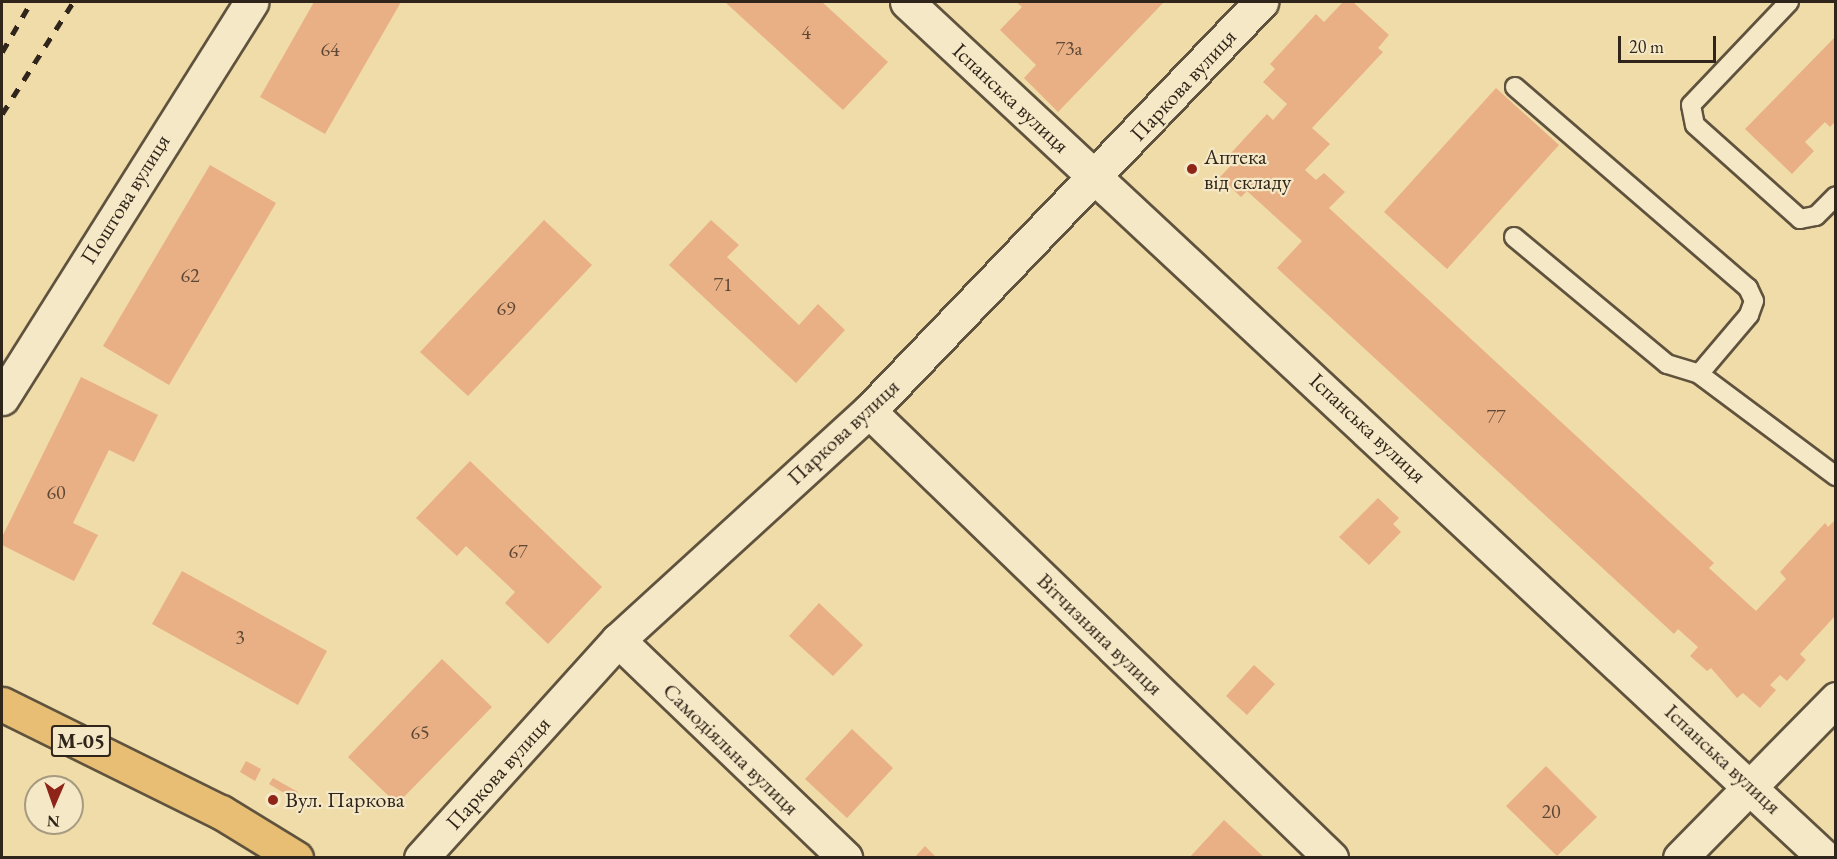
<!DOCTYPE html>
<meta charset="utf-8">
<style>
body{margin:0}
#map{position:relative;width:1837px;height:859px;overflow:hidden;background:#efdca8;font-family:"EB Garamond",serif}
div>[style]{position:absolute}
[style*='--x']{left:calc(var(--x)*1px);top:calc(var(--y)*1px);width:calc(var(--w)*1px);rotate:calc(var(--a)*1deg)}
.building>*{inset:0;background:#e9b086}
.roads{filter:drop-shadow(2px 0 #60533e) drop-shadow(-2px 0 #60533e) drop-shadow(0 2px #60533e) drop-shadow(0 -2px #60533e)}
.lane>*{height:18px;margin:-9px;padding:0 9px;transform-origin:9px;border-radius:9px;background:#f5e8c6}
.street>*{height:33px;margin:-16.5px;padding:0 16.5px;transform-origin:16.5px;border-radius:16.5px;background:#f5e8c6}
.primary>*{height:33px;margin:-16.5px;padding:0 16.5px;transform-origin:16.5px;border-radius:16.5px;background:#e8be74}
.rail>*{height:4.5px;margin-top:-2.25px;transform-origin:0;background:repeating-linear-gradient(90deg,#30251a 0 10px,transparent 0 20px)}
.dots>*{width:16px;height:16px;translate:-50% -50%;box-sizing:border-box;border:3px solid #f5e8c6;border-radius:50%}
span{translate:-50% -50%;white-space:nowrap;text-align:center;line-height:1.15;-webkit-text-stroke:4.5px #f5e8c6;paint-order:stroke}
.number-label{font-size:20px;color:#5e4835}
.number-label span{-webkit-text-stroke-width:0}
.shield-label span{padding:2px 4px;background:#f5e8c6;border:2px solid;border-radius:4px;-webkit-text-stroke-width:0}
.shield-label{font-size:21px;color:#30251a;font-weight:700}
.street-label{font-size:22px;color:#30251a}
.poi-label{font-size:22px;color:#30251a}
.left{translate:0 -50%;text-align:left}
.frame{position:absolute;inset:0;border:3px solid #30251a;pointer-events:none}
.north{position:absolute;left:24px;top:775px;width:60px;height:60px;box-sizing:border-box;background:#f5e8c6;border:2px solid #a69a81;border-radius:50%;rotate:182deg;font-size:16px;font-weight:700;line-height:24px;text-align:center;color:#30251a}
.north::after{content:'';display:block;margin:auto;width:21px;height:27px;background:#8f2418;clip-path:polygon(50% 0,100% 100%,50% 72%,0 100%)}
.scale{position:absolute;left:1618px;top:36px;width:98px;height:27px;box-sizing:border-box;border:3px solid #30251a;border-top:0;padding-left:8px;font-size:18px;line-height:21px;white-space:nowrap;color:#30251a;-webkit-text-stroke:4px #f5e8c6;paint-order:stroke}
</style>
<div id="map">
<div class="building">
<i style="clip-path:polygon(314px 2px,401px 2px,325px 134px,260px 97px)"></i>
<i style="clip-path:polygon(725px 2px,822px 2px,888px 62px,843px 110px)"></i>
<i style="clip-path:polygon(1016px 2px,1164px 2px,1058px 112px,1024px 78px,1036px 65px,1000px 30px,1022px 7px)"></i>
<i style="clip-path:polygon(1343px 2px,1353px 2px,1389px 35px,1378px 48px,1383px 52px,1312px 128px,1330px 144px,1305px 170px,1316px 180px,1324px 173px,1345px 192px,1329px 208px,1714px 563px,1709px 568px,1756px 611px,1786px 579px,1780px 572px,1825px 523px,1828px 527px,1836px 519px,1836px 615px,1800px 654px,1806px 660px,1787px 681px,1780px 675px,1770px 685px,1776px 690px,1760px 708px,1743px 693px,1737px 698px,1711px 668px,1707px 671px,1690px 656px,1698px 647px,1678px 629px,1674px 634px,1277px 268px,1302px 241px,1247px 191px,1241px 197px,1220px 177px,1237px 159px,1231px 153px,1267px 114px,1273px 120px,1287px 104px,1263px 82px,1275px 69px,1270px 64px,1316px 14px,1324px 22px)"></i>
<i style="clip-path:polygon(1836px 36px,1836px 121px,1830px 127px,1825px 122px,1805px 142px,1814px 151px,1792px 174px,1745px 129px)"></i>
<i style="clip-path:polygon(1496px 88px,1559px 145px,1447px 269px,1384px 212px)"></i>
<i style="clip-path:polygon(210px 165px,276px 203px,169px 385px,103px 346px)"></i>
<i style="clip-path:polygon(544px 220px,592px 265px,468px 396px,420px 352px)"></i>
<i style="clip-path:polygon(711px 220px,739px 245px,727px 257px,799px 325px,818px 304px,845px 330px,796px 383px,669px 265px)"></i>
<i style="clip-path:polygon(81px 377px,158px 415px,134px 462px,109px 450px,73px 523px,98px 535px,74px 581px,2px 545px,2px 537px)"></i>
<i style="clip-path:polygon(470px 461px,602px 587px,548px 644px,505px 603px,515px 592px,466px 546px,457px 556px,416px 518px)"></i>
<i style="clip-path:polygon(1378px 498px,1399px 518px,1393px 524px,1401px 532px,1369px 565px,1339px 537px)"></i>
<i style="clip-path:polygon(182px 571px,327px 651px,298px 705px,152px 624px)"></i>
<i style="clip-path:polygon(819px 603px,863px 645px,833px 676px,789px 636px)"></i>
<i style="clip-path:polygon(442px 659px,492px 707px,397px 804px,348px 757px)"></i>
<i style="clip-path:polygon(1254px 665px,1275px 684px,1247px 715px,1226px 696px)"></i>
<i style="clip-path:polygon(852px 729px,893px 768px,847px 818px,805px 779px)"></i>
<i style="clip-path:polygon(246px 761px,261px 769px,255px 781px,240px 772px)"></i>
<i style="clip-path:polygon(1546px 766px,1597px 817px,1557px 856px,1506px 806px)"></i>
<i style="clip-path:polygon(273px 778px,298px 792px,294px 799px,269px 784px)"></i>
<i style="clip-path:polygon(1224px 820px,1265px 858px,1189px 858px)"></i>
<i style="clip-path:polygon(925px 846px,937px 858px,914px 858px)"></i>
</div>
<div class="roads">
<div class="lane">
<i style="--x:1789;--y:2;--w:142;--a:133.6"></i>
<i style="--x:1691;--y:105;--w:20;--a:79"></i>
<i style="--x:1695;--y:125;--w:141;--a:41.8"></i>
<i style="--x:1800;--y:219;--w:16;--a:-11"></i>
<i style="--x:1816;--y:216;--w:28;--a:-45"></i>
<i style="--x:1515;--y:87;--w:308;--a:40.8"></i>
<i style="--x:1748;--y:288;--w:14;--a:65"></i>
<i style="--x:1754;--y:301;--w:15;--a:110"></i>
<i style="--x:1749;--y:315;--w:77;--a:130.3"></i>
<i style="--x:1514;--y:237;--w:199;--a:39.7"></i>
<i style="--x:1667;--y:364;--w:34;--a:17"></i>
<i style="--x:1699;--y:374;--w:171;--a:36.7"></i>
</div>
<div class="street">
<i style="--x:907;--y:2;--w:1255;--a:43"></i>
<i style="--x:2;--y:398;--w:468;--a:-57.8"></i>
<i style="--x:869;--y:411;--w:643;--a:44.05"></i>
<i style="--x:618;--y:640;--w:315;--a:43.8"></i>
<i style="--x:421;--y:858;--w:294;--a:-47.9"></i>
<i style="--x:618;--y:640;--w:340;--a:-42.4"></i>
<i style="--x:869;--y:411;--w:567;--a:-46.22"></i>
<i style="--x:1680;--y:858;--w:223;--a:-45.5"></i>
</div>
<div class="primary">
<i style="--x:2;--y:704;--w:244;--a:26.3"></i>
<i style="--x:221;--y:812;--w:88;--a:31.5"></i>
</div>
</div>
<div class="rail">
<i style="--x:2;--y:52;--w:58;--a:-59.9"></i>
<i style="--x:2;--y:114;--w:133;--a:-57.6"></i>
</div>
<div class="dots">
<i style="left:1192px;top:169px;background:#8f2418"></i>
<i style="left:273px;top:800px;background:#8f2418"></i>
</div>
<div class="number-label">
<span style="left:806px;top:32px">4</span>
<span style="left:1069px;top:48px">73а</span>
<span style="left:330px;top:49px">64</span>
<span style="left:190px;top:275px">62</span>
<span style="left:723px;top:284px">71</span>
<span style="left:506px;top:308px">69</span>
<span style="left:1496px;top:416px">77</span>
<span style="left:56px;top:492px">60</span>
<span style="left:518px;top:551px">67</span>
<span style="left:240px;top:637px">3</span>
<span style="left:420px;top:732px">65</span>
<span style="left:1551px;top:811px">20</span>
</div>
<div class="shield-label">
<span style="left:81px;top:741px">М-05</span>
</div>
<div class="street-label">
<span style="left:1183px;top:85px;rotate:-47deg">Паркова вулиця</span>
<span style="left:1011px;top:98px;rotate:43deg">Іспанська вулиця</span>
<span style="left:125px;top:199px;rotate:-58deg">Поштова вулиця</span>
<span style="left:1368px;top:428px;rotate:43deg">Іспанська вулиця</span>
<span style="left:843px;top:432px;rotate:-43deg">Паркова вулиця</span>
<span style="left:1100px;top:634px;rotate:44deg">Вітчизняна вулиця</span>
<span style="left:731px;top:749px;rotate:44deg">Самодіяльна вулиця</span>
<span style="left:1723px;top:759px;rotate:43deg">Іспанська вулиця</span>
<span style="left:498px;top:773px;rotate:-48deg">Паркова вулиця</span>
</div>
<div class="poi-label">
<span class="left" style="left:1204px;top:169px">Аптека<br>від складу</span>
<span class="left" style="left:285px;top:800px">Вул. Паркова</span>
</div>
<div class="frame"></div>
<div class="north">N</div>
<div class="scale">20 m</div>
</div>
